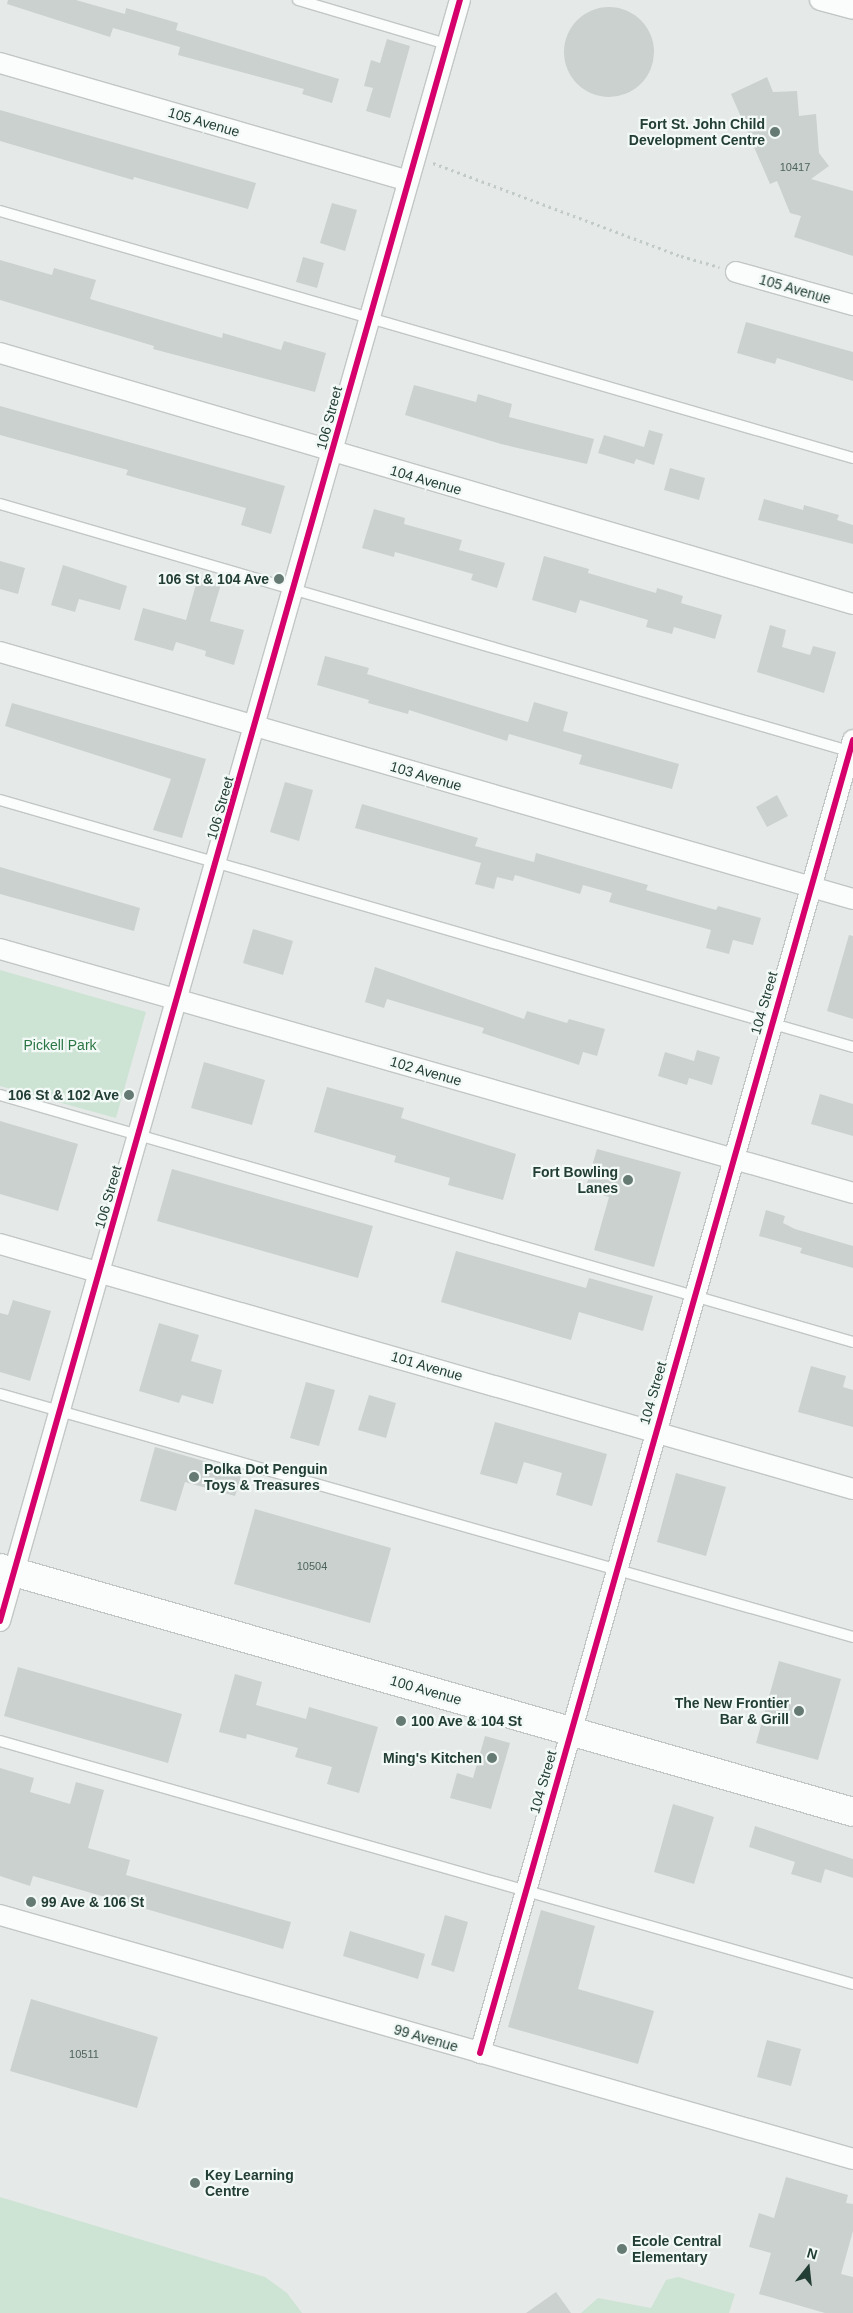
<!DOCTYPE html>
<style>
body{margin:0}
#map{position:relative;width:853px;height:2313px;overflow:hidden;background:#e5eae8;font-family:Helvetica,sans-serif}
div>[style]{position:absolute}
[style*='--x']{left:calc(var(--x)*1px);top:calc(var(--y)*1px);width:calc(var(--w)*1px);rotate:calc(var(--a)*1deg)}
.green>*{inset:0;background:#cde3d4}
.building>*{inset:0;background:#cbd1ce}
.round{border-radius:50%}
.path>*{height:3px;margin-top:-1.5px;transform-origin:0;background:repeating-linear-gradient(90deg,#c1cac6 0 2.5px,transparent 0 6.5px)}
.roads{filter:drop-shadow(1px 0 #c2c7c5) drop-shadow(-1px 0 #c2c7c5) drop-shadow(0 1px #c2c7c5) drop-shadow(0 -1px #c2c7c5)}
.service>*{height:10px;margin:-5px;padding:0 5px;transform-origin:5px;border-radius:5px;background:#fbfcfc}
.minor>*{height:20px;margin:-10px;padding:0 10px;transform-origin:10px;border-radius:10px;background:#fbfcfc}
.secondary>*{height:28px;margin:-14px;padding:0 14px;transform-origin:14px;border-radius:14px;background:#fbfcfc}
.cycleway>*{height:6px;margin:-3px;padding:0 3px;transform-origin:3px;border-radius:3px;background:#d6006c}
.dots>*{width:14px;height:14px;translate:-50% -50%;box-sizing:border-box;border:2px solid #f3f9f6;border-radius:50%}
span{translate:-50% -50%;white-space:nowrap;text-align:center;line-height:1.15;-webkit-text-stroke:4.5px #f3f9f6;paint-order:stroke}
.number-label{font-size:11px;color:#4d645c}
.number-label span{-webkit-text-stroke-width:0}
.street-label{font-size:14px;color:#223e35}
.poi-label{font-size:14px;color:#223e35;font-weight:700}
.right{translate:-100% -50%;text-align:right}
.left{translate:0 -50%;text-align:left}
.park-label{font-size:14px;color:#2b7645}
.north{position:absolute;left:783px;top:2243px;width:50px;height:50px;-webkit-text-stroke:4px #f3f9f6;paint-order:stroke;rotate:16deg;font-size:14px;font-weight:700;line-height:20px;text-align:center;color:#223e35}
.north::after{content:'';display:block;margin:auto;width:18px;height:22px;background:#223e35;clip-path:polygon(50% 0,100% 100%,50% 72%,0 100%)}
</style>
<div id="map">
<div class="green">
<i style="clip-path:polygon(0 970px,146px 1012px,116px 1118px,0 1086px)"></i>
<i style="clip-path:polygon(0 2197px,265px 2277px,287px 2293px,302px 2313px,0 2313px)"></i>
<i style="clip-path:polygon(678px 2277px,735px 2294px,729px 2313px,581px 2313px,598px 2298px,651px 2308px,666px 2280px)"></i>
</div>
<div class="building">
<i style="clip-path:polygon(8px 0,76px 0,125px 14px,126px 8px,178px 23px,176px 30px,339px 79px,332px 103px,302px 94px,304px 89px,178px 55px,180px 47px,113px 28px,110px 37px,7px 4px)"></i>
<i class="round" style="left:564px;top:7px;width:90px;height:90px"></i>
<i style="clip-path:polygon(387px 39px,410px 46px,390px 118px,366px 111px,373px 88px,364px 86px,371px 60px,380px 63px)"></i>
<i style="clip-path:polygon(767px 77px,773px 92px,797px 91px,799px 116px,816px 114px,819px 153px,829px 166px,811px 179px,853px 191px,853px 256px,794px 237px,801px 216px,790px 213px,777px 181px,770px 184px,731px 94px)"></i>
<i style="clip-path:polygon(0 110px,256px 183px,248px 209px,134px 177px,133px 180px,0 141px)"></i>
<i style="clip-path:polygon(332px 203px,357px 210px,345px 251px,320px 243px)"></i>
<i style="clip-path:polygon(303px 257px,324px 263px,317px 288px,296px 282px)"></i>
<i style="clip-path:polygon(0 260px,52px 275px,54px 268px,96px 280px,90px 299px,222px 338px,223px 333px,281px 350px,284px 341px,326px 353px,315px 392px,153px 349px,154px 346px,0 300px)"></i>
<i style="clip-path:polygon(746px 322px,853px 352px,853px 381px,777px 358px,775px 364px,737px 353px)"></i>
<i style="clip-path:polygon(414px 385px,476px 402px,478px 394px,512px 404px,509px 417px,594px 439px,587px 464px,501px 444px,405px 415px)"></i>
<i style="clip-path:polygon(0 406px,285px 486px,271px 534px,241px 525px,246px 508px,126px 475px,128px 470px,0 435px)"></i>
<i style="clip-path:polygon(649px 430px,663px 434px,654px 465px,636px 459px,634px 464px,598px 453px,604px 435px,644px 447px)"></i>
<i style="clip-path:polygon(670px 468px,705px 478px,699px 500px,664px 490px)"></i>
<i style="clip-path:polygon(764px 499px,803px 510px,804px 505px,839px 515px,837px 520px,853px 525px,853px 544px,758px 520px)"></i>
<i style="clip-path:polygon(374px 509px,405px 518px,404px 524px,462px 540px,459px 550px,505px 563px,497px 588px,471px 580px,473px 574px,395px 552px,394px 557px,362px 548px)"></i>
<i style="clip-path:polygon(544px 556px,589px 569px,588px 573px,656px 593px,657px 588px,683px 596px,681px 603px,722px 615px,715px 639px,674px 627px,672px 634px,646px 627px,648px 620px,580px 600px,576px 613px,532px 600px)"></i>
<i style="clip-path:polygon(0 561px,25px 568px,18px 594px,0 589px)"></i>
<i style="clip-path:polygon(63px 565px,127px 586px,120px 610px,79px 599px,75px 612px,51px 605px)"></i>
<i style="clip-path:polygon(198px 577px,221px 584px,210px 621px,244px 630px,234px 665px,205px 656px,206px 651px,176px 642px,173px 651px,134px 640px,143px 608px,186px 620px)"></i>
<i style="clip-path:polygon(770px 625px,786px 630px,782px 647px,810px 655px,813px 646px,836px 652px,824px 693px,757px 672px)"></i>
<i style="clip-path:polygon(325px 656px,369px 668px,367px 674px,528px 722px,534px 702px,568px 712px,563px 731px,679px 764px,672px 789px,579px 764px,582px 755px,509px 734px,507px 741px,409px 710px,408px 714px,368px 703px,369px 700px,317px 685px)"></i>
<i style="clip-path:polygon(12px 703px,206px 759px,182px 838px,153px 830px,171px 779px,5px 726px)"></i>
<i style="clip-path:polygon(285px 782px,313px 790px,299px 841px,270px 832px)"></i>
<i style="clip-path:polygon(777px 795px,788px 816px,767px 827px,756px 807px)"></i>
<i style="clip-path:polygon(362px 804px,478px 838px,475px 846px,534px 862px,536px 853px,648px 885px,646px 890px,716px 910px,718px 906px,761px 918px,753px 945px,733px 940px,729px 954px,706px 948px,711px 930px,609px 902px,612px 893px,583px 885px,580px 894px,515px 875px,513px 881px,497px 877px,494px 889px,475px 884px,481px 863px,355px 828px)"></i>
<i style="clip-path:polygon(0 867px,140px 908px,134px 931px,0 894px)"></i>
<i style="clip-path:polygon(253px 929px,293px 941px,283px 975px,243px 963px)"></i>
<i style="clip-path:polygon(849px 935px,853px 936px,853px 1019px,827px 1011px)"></i>
<i style="clip-path:polygon(375px 967px,524px 1019px,527px 1011px,567px 1023px,569px 1019px,605px 1029px,597px 1056px,583px 1052px,579px 1065px,482px 1033px,484px 1028px,387px 999px,384px 1008px,365px 1002px)"></i>
<i style="clip-path:polygon(697px 1050px,720px 1057px,712px 1085px,689px 1078px,687px 1085px,658px 1076px,665px 1052px,694px 1061px)"></i>
<i style="clip-path:polygon(204px 1062px,265px 1080px,252px 1125px,191px 1108px)"></i>
<i style="clip-path:polygon(327px 1087px,404px 1108px,401px 1118px,516px 1154px,503px 1200px,448px 1185px,450px 1178px,394px 1162px,396px 1156px,314px 1132px)"></i>
<i style="clip-path:polygon(820px 1094px,853px 1104px,853px 1136px,811px 1124px)"></i>
<i style="clip-path:polygon(0 1121px,78px 1144px,58px 1211px,0 1194px)"></i>
<i style="clip-path:polygon(597px 1149px,681px 1172px,654px 1267px,594px 1250px,609px 1197px,585px 1190px)"></i>
<i style="clip-path:polygon(172px 1169px,373px 1226px,358px 1278px,157px 1221px)"></i>
<i style="clip-path:polygon(766px 1210px,785px 1216px,783px 1223px,795px 1229px,853px 1246px,853px 1268px,800px 1253px,802px 1248px,759px 1236px)"></i>
<i style="clip-path:polygon(456px 1251px,586px 1288px,589px 1278px,653px 1296px,643px 1331px,579px 1312px,571px 1340px,441px 1302px)"></i>
<i style="clip-path:polygon(13px 1300px,51px 1311px,30px 1381px,0 1372px,0 1313px,8px 1315px)"></i>
<i style="clip-path:polygon(159px 1323px,199px 1335px,191px 1361px,222px 1370px,213px 1404px,182px 1395px,179px 1403px,139px 1391px)"></i>
<i style="clip-path:polygon(811px 1366px,846px 1376px,843px 1387px,853px 1390px,853px 1427px,798px 1412px)"></i>
<i style="clip-path:polygon(306px 1382px,335px 1390px,319px 1446px,290px 1438px)"></i>
<i style="clip-path:polygon(369px 1395px,396px 1403px,386px 1438px,358px 1430px)"></i>
<i style="clip-path:polygon(495px 1422px,607px 1454px,592px 1506px,556px 1495px,562px 1473px,524px 1462px,517px 1484px,480px 1474px)"></i>
<i style="clip-path:polygon(155px 1447px,242px 1472px,235px 1496px,185px 1482px,176px 1511px,140px 1501px)"></i>
<i style="clip-path:polygon(676px 1473px,726px 1487px,706px 1556px,657px 1542px)"></i>
<i style="clip-path:polygon(255px 1509px,391px 1548px,370px 1623px,234px 1584px)"></i>
<i style="clip-path:polygon(779px 1661px,841px 1679px,818px 1760px,756px 1743px)"></i>
<i style="clip-path:polygon(18px 1667px,182px 1714px,168px 1763px,4px 1716px)"></i>
<i style="clip-path:polygon(235px 1674px,262px 1682px,256px 1705px,306px 1719px,309px 1707px,378px 1727px,359px 1793px,327px 1784px,332px 1767px,295px 1757px,298px 1748px,247px 1734px,246px 1739px,219px 1732px)"></i>
<i style="clip-path:polygon(485px 1736px,510px 1743px,491px 1809px,450px 1798px,457px 1773px,473px 1778px)"></i>
<i style="clip-path:polygon(0 1768px,34px 1778px,30px 1792px,70px 1804px,76px 1782px,104px 1790px,88px 1848px,130px 1860px,126px 1875px,291px 1922px,283px 1949px,33px 1876px,30px 1886px,0 1876px)"></i>
<i style="clip-path:polygon(673px 1804px,714px 1817px,694px 1884px,654px 1872px)"></i>
<i style="clip-path:polygon(755px 1826px,853px 1859px,853px 1878px,825px 1869px,821px 1883px,791px 1874px,795px 1862px,749px 1847px)"></i>
<i style="clip-path:polygon(541px 1910px,595px 1926px,578px 1989px,654px 2011px,638px 2064px,508px 2027px)"></i>
<i style="clip-path:polygon(445px 1915px,468px 1922px,454px 1972px,431px 1965px)"></i>
<i style="clip-path:polygon(350px 1931px,425px 1954px,418px 1979px,343px 1956px)"></i>
<i style="clip-path:polygon(31px 1999px,158px 2037px,137px 2108px,10px 2071px)"></i>
<i style="clip-path:polygon(767px 2040px,801px 2049px,791px 2086px,757px 2077px)"></i>
<i style="clip-path:polygon(786px 2177px,848px 2195px,846px 2203px,853px 2204px,853px 2231px,841px 2274px,853px 2277px,853px 2313px,825px 2313px,759px 2294px,771px 2253px,749px 2247px,759px 2213px,774px 2218px)"></i>
<i style="clip-path:polygon(556px 2292px,571px 2313px,526px 2313px)"></i>
</div>
<div class="path">
<i style="--x:433;--y:163;--w:265;--a:20.6"></i>
<i style="--x:681;--y:256;--w:40;--a:16"></i>
</div>
<div class="roads">
<div class="service">
<i style="--x:298;--y:0;--w:155;--a:16.5"></i>
<i style="--x:0;--y:211;--w:888;--a:16.15"></i>
<i style="--x:0;--y:504;--w:887;--a:16.23"></i>
<i style="--x:0;--y:800;--w:888;--a:16.15"></i>
<i style="--x:0;--y:1095;--w:888;--a:16.15"></i>
<i style="--x:0;--y:1394;--w:887;--a:15.9"></i>
<i style="--x:0;--y:1741;--w:887;--a:15.9"></i>
</div>
<div class="minor">
<i style="--x:820;--y:0;--w:34;--a:15"></i>
<i style="--x:0;--y:63;--w:425;--a:16.1"></i>
<i style="--x:736;--y:272;--w:122;--a:15.8"></i>
<i style="--x:0;--y:353;--w:889;--a:16.4"></i>
<i style="--x:0;--y:652;--w:888;--a:16.15"></i>
<i style="--x:0;--y:949;--w:887;--a:15.96"></i>
<i style="--x:0;--y:1244;--w:887;--a:16.03"></i>
<i style="--x:0;--y:1621;--w:1685;--a:-74.16"></i>
<i style="--x:0;--y:1915;--w:887;--a:15.96"></i>
<i style="--x:480;--y:2053;--w:1365;--a:-74.14"></i>
</div>
<div class="secondary">
<i style="--x:0;--y:1568;--w:887;--a:15.96"></i>
</div>
</div>
<div class="cycleway">
<i style="--x:0;--y:1621;--w:1685;--a:-74.16"></i>
<i style="--x:480;--y:2053;--w:1365;--a:-74.14"></i>
</div>
<div class="dots">
<i style="left:775px;top:132px;background:#667a74"></i>
<i style="left:279px;top:579px;background:#667a74"></i>
<i style="left:129px;top:1095px;background:#667a74"></i>
<i style="left:628px;top:1180px;background:#667a74"></i>
<i style="left:194px;top:1477px;background:#667a74"></i>
<i style="left:799px;top:1711px;background:#667a74"></i>
<i style="left:401px;top:1721px;background:#667a74"></i>
<i style="left:492px;top:1758px;background:#667a74"></i>
<i style="left:31px;top:1902px;background:#667a74"></i>
<i style="left:195px;top:2183px;background:#667a74"></i>
<i style="left:622px;top:2249px;background:#667a74"></i>
</div>
<div class="number-label">
<span style="left:795px;top:167px">10417</span>
<span style="left:312px;top:1566px">10504</span>
<span style="left:84px;top:2054px">10511</span>
</div>
<div class="street-label">
<span style="left:204px;top:122px;rotate:16deg">105 Avenue</span>
<span style="left:795px;top:289px;rotate:16deg">105 Avenue</span>
<span style="left:329px;top:418px;rotate:-75deg">106 Street</span>
<span style="left:426px;top:480px;rotate:16deg">104 Avenue</span>
<span style="left:426px;top:776px;rotate:16deg">103 Avenue</span>
<span style="left:220px;top:808px;rotate:-74deg">106 Street</span>
<span style="left:764px;top:1003px;rotate:-74deg">104 Street</span>
<span style="left:426px;top:1071px;rotate:16deg">102 Avenue</span>
<span style="left:108px;top:1197px;rotate:-74deg">106 Street</span>
<span style="left:427px;top:1366px;rotate:16deg">101 Avenue</span>
<span style="left:653px;top:1393px;rotate:-74deg">104 Street</span>
<span style="left:426px;top:1690px;rotate:16deg">100 Avenue</span>
<span style="left:543px;top:1782px;rotate:-74deg">104 Street</span>
<span style="left:426px;top:2038px;rotate:16deg">99 Avenue</span>
</div>
<div class="poi-label">
<span class="right" style="left:765px;top:132px">Fort St. John Child<br>Development Centre</span>
<span class="right" style="left:269px;top:579px">106 St &amp; 104 Ave</span>
<span class="right" style="left:119px;top:1095px">106 St &amp; 102 Ave</span>
<span class="right" style="left:618px;top:1180px">Fort Bowling<br>Lanes</span>
<span class="left" style="left:204px;top:1477px">Polka Dot Penguin<br>Toys &amp; Treasures</span>
<span class="right" style="left:789px;top:1711px">The New Frontier<br>Bar &amp; Grill</span>
<span class="left" style="left:411px;top:1721px">100 Ave &amp; 104 St</span>
<span class="right" style="left:482px;top:1758px">Ming's Kitchen</span>
<span class="left" style="left:41px;top:1902px">99 Ave &amp; 106 St</span>
<span class="left" style="left:205px;top:2183px">Key Learning<br>Centre</span>
<span class="left" style="left:632px;top:2249px">Ecole Central<br>Elementary</span>
</div>
<div class="park-label">
<span style="left:60px;top:1045px">Pickell Park</span>
</div>
<div class="north">N</div>
</div>
